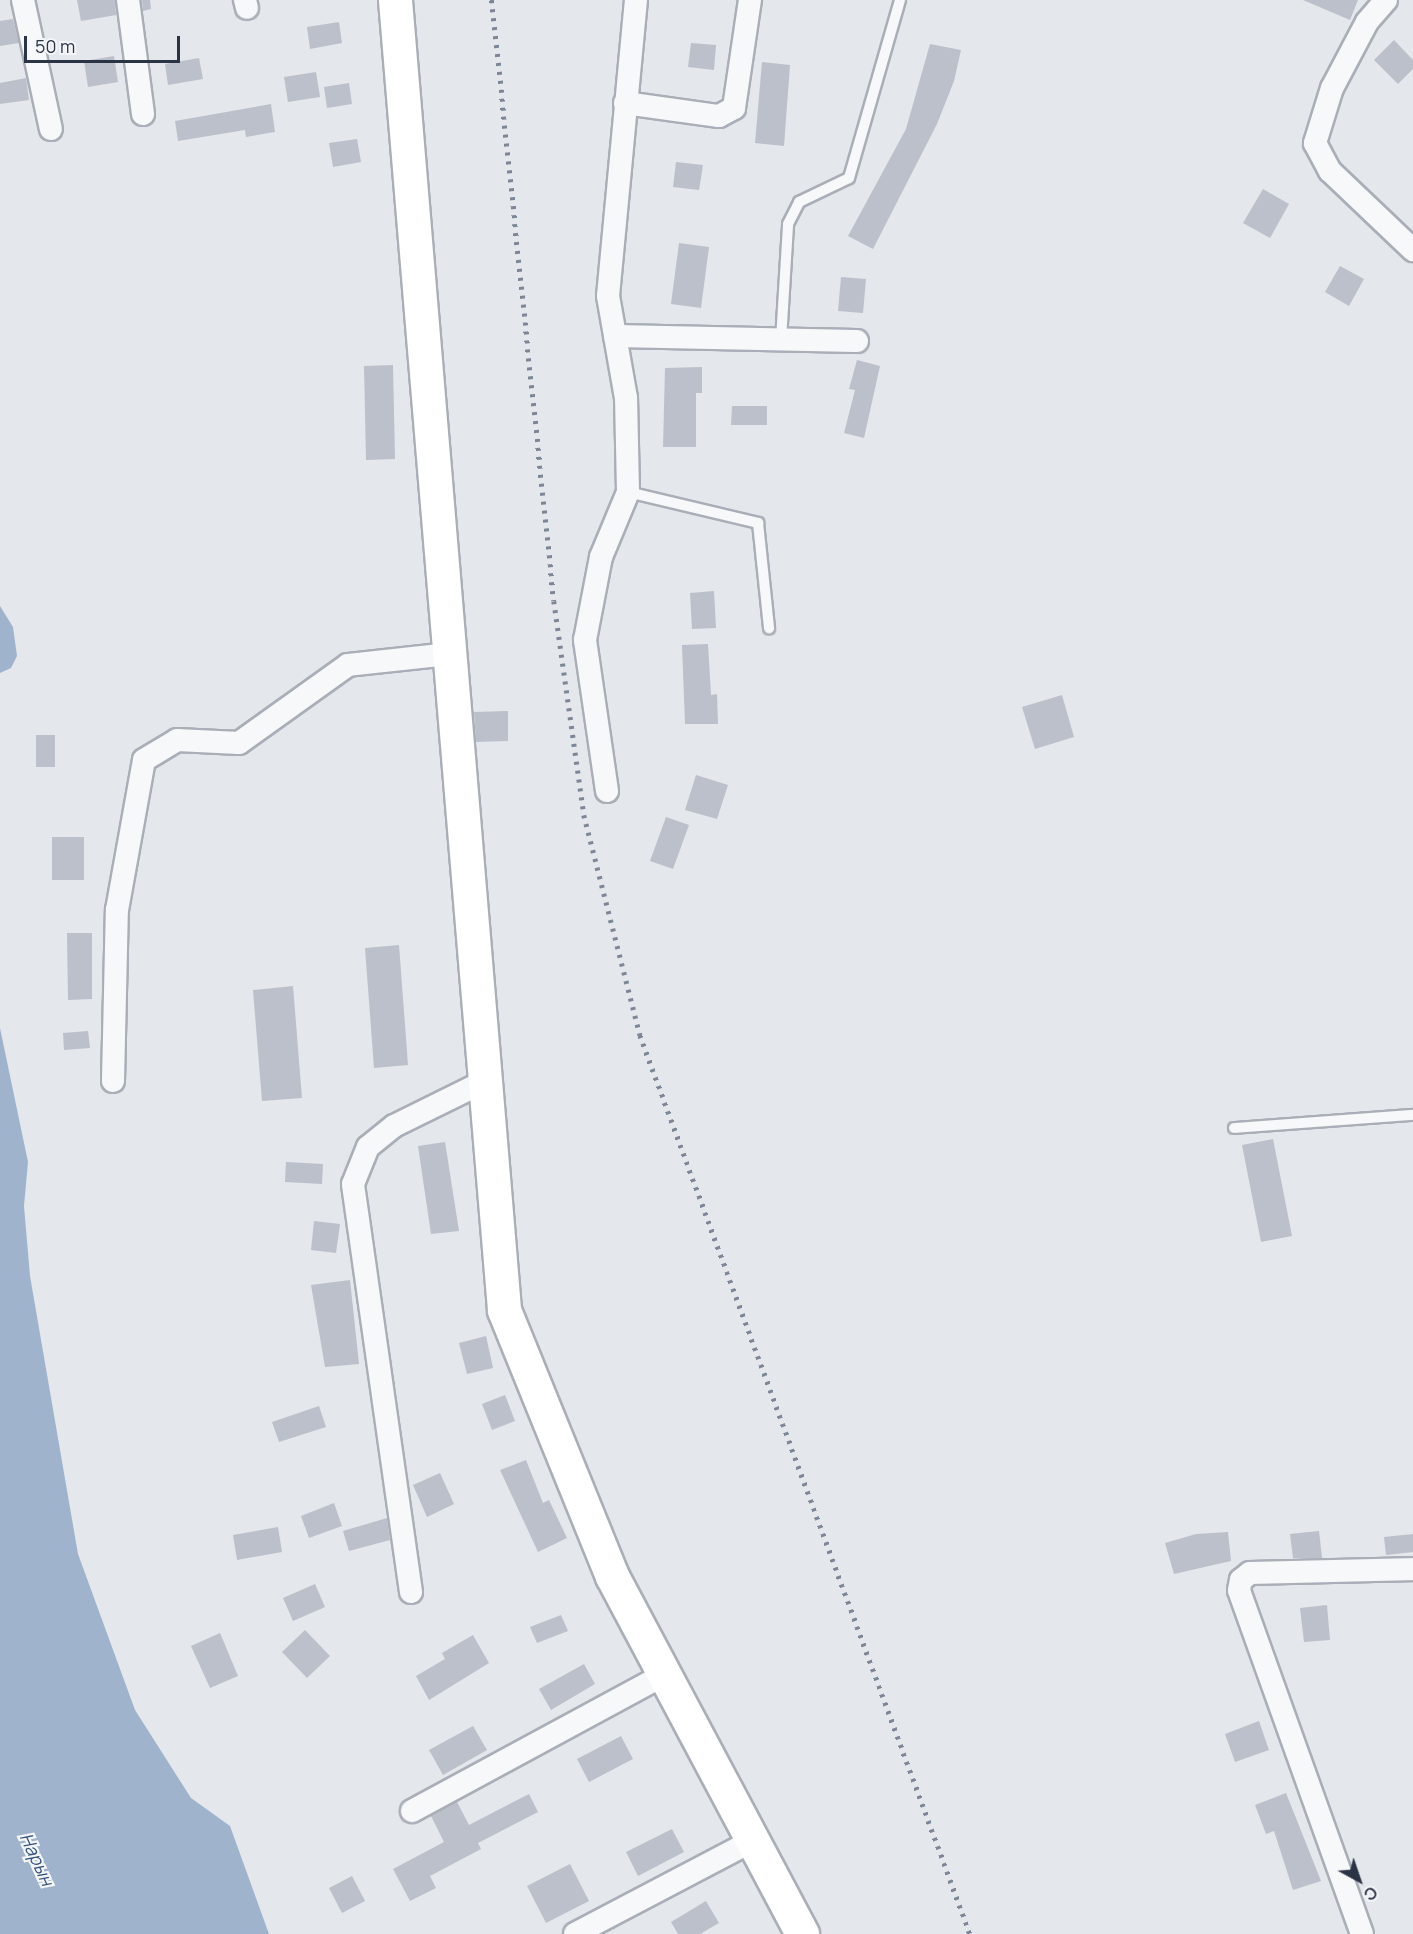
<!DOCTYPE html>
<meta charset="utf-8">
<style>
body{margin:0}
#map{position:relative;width:1413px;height:1934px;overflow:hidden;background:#e4e7ec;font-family:Manrope,sans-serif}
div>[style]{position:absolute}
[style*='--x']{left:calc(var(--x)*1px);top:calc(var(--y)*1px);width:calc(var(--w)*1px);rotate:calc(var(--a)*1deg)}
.water>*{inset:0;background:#9fb4cc}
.building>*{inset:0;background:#bbc0ca}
.roads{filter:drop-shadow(2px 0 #a9aeb7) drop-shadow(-2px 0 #a9aeb7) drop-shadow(0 2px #a9aeb7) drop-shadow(0 -2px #a9aeb7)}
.lane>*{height:10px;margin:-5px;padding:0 5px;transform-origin:5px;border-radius:5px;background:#f7f8fa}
.street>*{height:22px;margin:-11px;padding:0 11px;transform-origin:11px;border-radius:11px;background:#f7f8fa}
.primary>*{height:33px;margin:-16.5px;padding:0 16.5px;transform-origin:16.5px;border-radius:16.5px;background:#fff}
.rail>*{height:4.5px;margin-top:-2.25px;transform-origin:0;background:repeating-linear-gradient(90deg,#7d8696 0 3px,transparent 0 9px)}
span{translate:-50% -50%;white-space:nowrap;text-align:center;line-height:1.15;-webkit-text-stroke:4.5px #f4f6f9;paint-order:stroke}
.water-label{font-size:18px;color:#34527a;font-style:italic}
.north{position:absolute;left:1329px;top:1850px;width:60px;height:60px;-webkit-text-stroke:4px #f4f6f9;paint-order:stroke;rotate:140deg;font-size:16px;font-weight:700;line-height:24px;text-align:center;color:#2b3445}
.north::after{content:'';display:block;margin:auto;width:21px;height:27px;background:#2b3445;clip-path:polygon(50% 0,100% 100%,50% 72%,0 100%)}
.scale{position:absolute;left:24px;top:36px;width:156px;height:27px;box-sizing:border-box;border:3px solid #2b3445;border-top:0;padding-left:8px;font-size:18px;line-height:21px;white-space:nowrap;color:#2b3445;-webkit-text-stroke:4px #f4f6f9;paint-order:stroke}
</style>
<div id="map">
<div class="water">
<i style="clip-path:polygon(0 606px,13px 627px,17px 656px,11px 668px,0 673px)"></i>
<i style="clip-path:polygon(0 1028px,28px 1162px,24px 1206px,30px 1276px,78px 1554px,135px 1710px,191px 1798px,230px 1826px,269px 1934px,0 1934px)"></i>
</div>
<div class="building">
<i style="clip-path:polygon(77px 0,115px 0,116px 15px,81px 21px)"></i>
<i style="clip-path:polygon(142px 0,150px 0,151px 9px,143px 11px)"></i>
<i style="clip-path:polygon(1303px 0,1358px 0,1350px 20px)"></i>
<i style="clip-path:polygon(13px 19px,19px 43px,0 46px,0 21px)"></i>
<i style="clip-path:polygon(339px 22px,342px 43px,310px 49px,307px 27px)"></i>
<i style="clip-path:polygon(1394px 40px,1413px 60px,1413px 69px,1398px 84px,1374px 60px)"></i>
<i style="clip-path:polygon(691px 43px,716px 45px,714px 70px,688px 67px)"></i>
<i style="clip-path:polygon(930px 44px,961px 50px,954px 81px,937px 124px,873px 249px,848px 236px,906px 129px)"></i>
<i style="clip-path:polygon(114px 56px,118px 82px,88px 87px,84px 61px)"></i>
<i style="clip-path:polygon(199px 58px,203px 79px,168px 85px,165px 64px)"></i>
<i style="clip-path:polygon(762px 62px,790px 65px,784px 146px,755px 143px)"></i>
<i style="clip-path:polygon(316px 72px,320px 97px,288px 102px,284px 77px)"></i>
<i style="clip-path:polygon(26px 78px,29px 100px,0 104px,0 83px)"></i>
<i style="clip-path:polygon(349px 83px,352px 104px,327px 108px,324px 87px)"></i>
<i style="clip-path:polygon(271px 104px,275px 132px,246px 137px,245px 130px,178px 141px,175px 121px)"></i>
<i style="clip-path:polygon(357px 139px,361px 162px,333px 167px,329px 143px)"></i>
<i style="clip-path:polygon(676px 162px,703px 165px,699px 190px,673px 187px)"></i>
<i style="clip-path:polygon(1263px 189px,1289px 204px,1270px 238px,1243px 223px)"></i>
<i style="clip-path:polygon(679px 243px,709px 247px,701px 308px,671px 304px)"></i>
<i style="clip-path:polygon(1340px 266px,1364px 279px,1349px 306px,1325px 292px)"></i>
<i style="clip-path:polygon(841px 277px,866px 279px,863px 313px,838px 311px)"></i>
<i style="clip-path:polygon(857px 360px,880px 366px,864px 438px,844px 433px,855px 390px,849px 389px)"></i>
<i style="clip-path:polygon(393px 365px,395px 459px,366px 460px,364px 366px)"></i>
<i style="clip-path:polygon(702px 367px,702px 393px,696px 393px,696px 447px,663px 447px,665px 368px)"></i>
<i style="clip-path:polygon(732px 406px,767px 406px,767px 425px,731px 425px)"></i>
<i style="clip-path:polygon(714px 591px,716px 628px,692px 629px,690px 593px)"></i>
<i style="clip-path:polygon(708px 644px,711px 695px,717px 694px,718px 724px,685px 724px,682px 645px)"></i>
<i style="clip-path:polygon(1062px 695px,1074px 737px,1035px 749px,1022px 707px)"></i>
<i style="clip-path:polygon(508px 711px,508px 741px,476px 742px,474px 712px)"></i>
<i style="clip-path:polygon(36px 735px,55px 735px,55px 767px,36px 767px)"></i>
<i style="clip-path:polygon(696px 775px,728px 785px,717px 819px,685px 810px)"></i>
<i style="clip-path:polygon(666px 817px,689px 825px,673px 869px,650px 861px)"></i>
<i style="clip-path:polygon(52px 837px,84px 837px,84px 880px,52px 880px)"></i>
<i style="clip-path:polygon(67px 933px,92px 933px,92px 999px,68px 1000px)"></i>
<i style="clip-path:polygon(399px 945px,408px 1065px,374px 1068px,365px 948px)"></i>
<i style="clip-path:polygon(293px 986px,302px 1098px,262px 1101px,253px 990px)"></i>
<i style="clip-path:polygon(88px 1031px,90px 1048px,64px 1050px,63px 1033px)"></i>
<i style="clip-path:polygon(1273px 1139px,1292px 1236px,1261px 1242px,1242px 1145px)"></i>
<i style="clip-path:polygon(445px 1142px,459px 1231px,431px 1234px,418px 1146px)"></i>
<i style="clip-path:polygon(286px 1162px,323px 1164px,322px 1184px,285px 1182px)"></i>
<i style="clip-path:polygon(314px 1221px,340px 1224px,336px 1253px,311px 1250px)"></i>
<i style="clip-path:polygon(350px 1280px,359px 1364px,325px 1367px,311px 1285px)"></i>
<i style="clip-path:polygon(486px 1336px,493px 1368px,467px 1374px,459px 1343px)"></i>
<i style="clip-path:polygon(505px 1395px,515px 1421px,492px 1430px,482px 1404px)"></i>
<i style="clip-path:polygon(319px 1406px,326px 1427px,279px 1442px,272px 1422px)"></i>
<i style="clip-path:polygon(526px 1460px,543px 1503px,549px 1500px,567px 1538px,538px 1552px,500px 1470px)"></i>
<i style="clip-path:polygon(440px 1473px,454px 1504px,427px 1517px,413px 1485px)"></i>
<i style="clip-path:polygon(334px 1503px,342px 1526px,309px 1538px,301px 1516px)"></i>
<i style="clip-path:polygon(387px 1518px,390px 1540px,349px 1551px,343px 1531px)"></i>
<i style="clip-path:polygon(278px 1527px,282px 1552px,237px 1560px,233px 1535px)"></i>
<i style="clip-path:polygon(1319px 1531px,1322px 1558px,1293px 1558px,1290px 1534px)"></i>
<i style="clip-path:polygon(1228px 1532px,1231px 1561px,1174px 1574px,1165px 1543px,1196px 1534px)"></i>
<i style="clip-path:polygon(1413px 1534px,1413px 1552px,1386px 1555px,1384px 1537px)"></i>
<i style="clip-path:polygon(315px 1584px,325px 1607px,293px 1621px,283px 1598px)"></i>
<i style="clip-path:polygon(1327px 1605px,1330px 1640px,1304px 1642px,1300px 1608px)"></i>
<i style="clip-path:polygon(561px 1615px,568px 1631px,537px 1643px,530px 1627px)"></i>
<i style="clip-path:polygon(305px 1630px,330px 1656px,307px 1678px,282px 1652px)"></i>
<i style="clip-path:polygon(220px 1633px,238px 1676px,210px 1688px,191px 1646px)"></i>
<i style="clip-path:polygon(473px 1635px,489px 1663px,429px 1700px,416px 1676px,445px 1659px,442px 1653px)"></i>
<i style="clip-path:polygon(584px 1664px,595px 1684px,551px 1710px,539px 1689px)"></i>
<i style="clip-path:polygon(1259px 1721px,1269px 1750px,1235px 1762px,1225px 1734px)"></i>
<i style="clip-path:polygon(473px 1726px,487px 1750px,443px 1775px,429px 1750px)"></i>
<i style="clip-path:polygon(621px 1736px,633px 1759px,589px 1782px,577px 1759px)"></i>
<i style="clip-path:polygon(1286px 1793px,1321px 1881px,1293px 1890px,1274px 1831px,1266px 1834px,1255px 1805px)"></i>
<i style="clip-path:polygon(529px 1794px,538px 1812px,478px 1843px,481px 1849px,430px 1876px,436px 1888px,410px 1901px,393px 1869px,444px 1842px,431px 1816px,457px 1802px,469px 1825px)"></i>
<i style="clip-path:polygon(672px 1829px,684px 1852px,638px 1876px,626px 1852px)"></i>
<i style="clip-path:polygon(570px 1864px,589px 1901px,546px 1923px,527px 1886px)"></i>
<i style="clip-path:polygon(352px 1876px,365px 1901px,342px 1913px,329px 1888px)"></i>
<i style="clip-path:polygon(706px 1901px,719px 1923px,700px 1934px,678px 1934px,671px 1922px)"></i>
</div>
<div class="roads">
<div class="lane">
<i style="--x:781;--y:340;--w:116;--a:-86.5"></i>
<i style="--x:788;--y:224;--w:25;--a:-63"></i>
<i style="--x:799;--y:202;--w:55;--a:-25.6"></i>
<i style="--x:849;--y:178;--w:185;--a:-74"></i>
<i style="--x:628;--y:492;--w:134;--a:13.4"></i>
<i style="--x:758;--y:523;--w:106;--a:84"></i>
<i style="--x:1234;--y:1128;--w:179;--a:-4.2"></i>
</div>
<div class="street">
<i style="--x:23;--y:0;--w:132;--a:77.8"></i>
<i style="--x:128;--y:0;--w:115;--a:82.5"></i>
<i style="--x:245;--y:0;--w:8;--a:76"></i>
<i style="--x:1386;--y:0;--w:29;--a:131"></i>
<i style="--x:1367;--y:22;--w:75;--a:117.9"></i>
<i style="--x:1332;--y:88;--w:58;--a:107.2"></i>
<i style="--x:1315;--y:143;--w:32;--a:62"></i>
<i style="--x:1330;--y:171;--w:115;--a:43.6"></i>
<i style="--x:625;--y:103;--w:95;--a:7.9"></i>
<i style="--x:719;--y:116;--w:17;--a:-28"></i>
<i style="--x:734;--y:108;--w:109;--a:-81.6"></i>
<i style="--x:615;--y:336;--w:242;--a:1.2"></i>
<i style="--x:607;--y:791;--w:153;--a:-98.3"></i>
<i style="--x:585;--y:640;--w:85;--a:-79.1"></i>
<i style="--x:601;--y:557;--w:70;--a:-67.4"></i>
<i style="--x:628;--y:492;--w:94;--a:-91.2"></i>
<i style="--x:626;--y:398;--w:104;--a:-100"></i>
<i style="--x:608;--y:296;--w:297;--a:-84.6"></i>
<i style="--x:113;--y:1081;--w:171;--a:-88.7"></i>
<i style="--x:117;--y:910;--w:152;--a:-79.8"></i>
<i style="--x:144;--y:760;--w:39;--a:-31"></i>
<i style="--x:177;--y:740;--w:62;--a:2.8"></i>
<i style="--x:239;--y:743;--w:134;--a:-35.6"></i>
<i style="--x:348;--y:665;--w:102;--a:-6.2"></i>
<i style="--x:411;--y:1592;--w:412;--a:-98.1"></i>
<i style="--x:353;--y:1184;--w:40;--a:-68"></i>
<i style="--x:368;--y:1147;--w:33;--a:-39"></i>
<i style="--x:394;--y:1126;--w:102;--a:-26.3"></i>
<i style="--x:412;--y:1811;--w:288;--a:-28.4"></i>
<i style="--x:575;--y:1934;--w:198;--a:-27.7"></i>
<i style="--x:1362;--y:1934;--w:365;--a:-109.7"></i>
<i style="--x:1239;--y:1590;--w:10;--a:-79"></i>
<i style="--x:1241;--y:1580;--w:11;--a:-38"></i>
<i style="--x:1250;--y:1573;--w:163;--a:-1.4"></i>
</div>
<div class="primary">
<i style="--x:395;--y:0;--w:1315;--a:85.24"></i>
<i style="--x:504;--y:1310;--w:287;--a:67.9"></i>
<i style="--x:612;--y:1576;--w:405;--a:62"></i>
</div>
</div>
<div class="rail">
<i style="--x:492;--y:0;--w:604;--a:84.11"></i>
<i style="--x:554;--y:601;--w:216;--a:82"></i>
<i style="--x:584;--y:815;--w:227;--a:75.7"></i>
<i style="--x:640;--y:1035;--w:958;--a:69.84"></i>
</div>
<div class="water-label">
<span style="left:37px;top:1859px;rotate:65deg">Нарын</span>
</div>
<div class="north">С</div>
<div class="scale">50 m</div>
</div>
